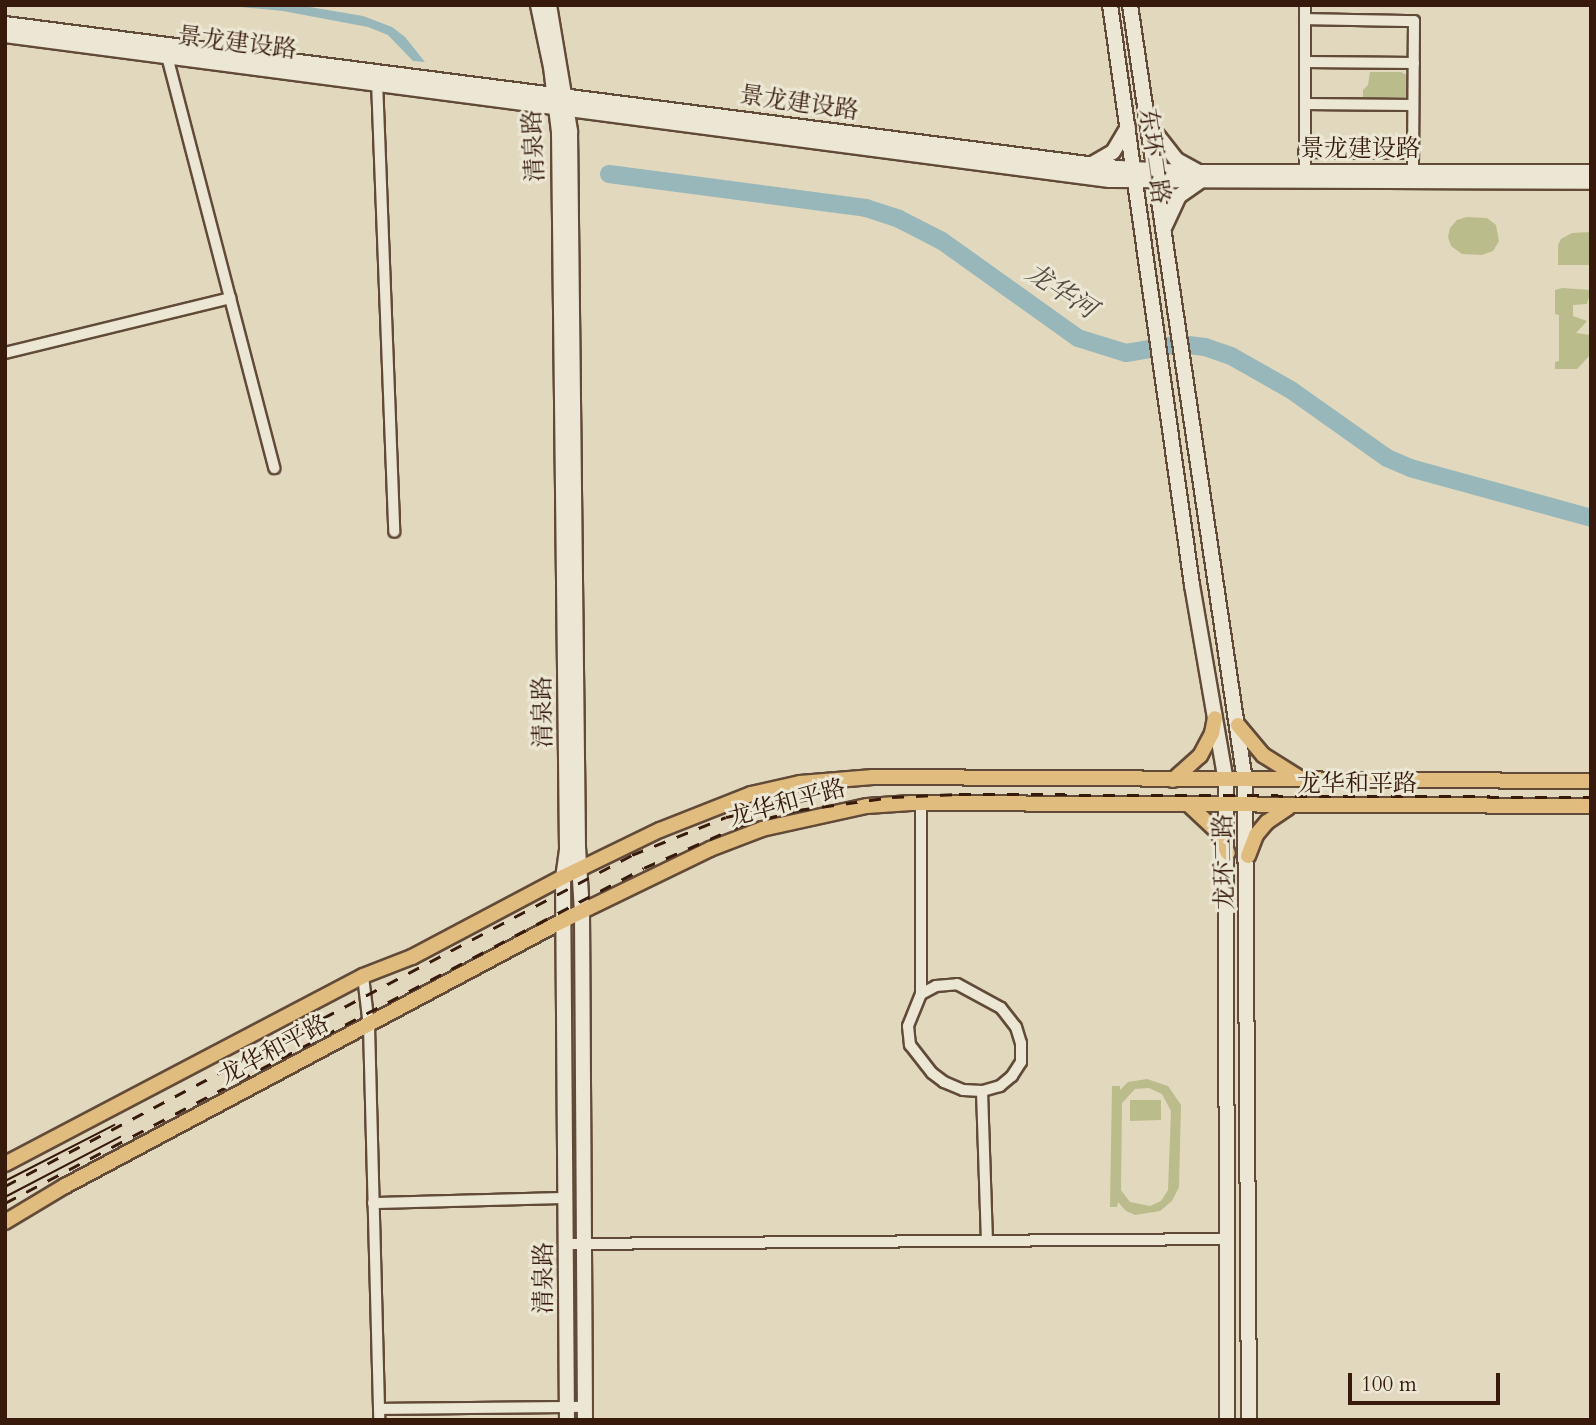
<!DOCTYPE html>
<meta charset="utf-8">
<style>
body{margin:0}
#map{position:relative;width:1596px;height:1425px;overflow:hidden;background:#e1d8bd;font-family:Cardo,"Noto Serif SC",serif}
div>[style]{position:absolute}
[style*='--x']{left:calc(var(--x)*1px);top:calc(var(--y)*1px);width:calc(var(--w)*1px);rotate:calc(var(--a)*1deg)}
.green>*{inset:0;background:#bbbc8c}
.water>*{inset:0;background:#98b7bb}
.river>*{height:18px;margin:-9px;padding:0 9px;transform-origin:9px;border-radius:9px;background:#98b7bb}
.roads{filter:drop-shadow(2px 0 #624a38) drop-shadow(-2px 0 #624a38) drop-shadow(0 2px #624a38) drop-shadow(0 -2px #624a38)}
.minor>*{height:10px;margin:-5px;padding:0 5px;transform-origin:5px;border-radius:5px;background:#ece6d4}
.secondary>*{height:14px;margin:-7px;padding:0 7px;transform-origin:7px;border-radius:7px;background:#ece6d4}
.primary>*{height:14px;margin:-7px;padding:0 7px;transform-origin:7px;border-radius:7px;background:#e0bc7e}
.tram>*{height:2px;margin:-1px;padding:0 1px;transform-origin:1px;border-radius:1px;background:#371a0b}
.rail>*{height:2.5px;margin-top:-1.25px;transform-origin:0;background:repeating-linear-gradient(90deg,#371a0b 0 12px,transparent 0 24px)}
span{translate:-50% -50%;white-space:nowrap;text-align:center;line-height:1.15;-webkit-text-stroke:6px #ece6d4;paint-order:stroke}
.street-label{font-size:24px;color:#371a0b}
.water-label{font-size:26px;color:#544940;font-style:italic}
.frame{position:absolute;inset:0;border:7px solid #371a0b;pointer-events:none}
.scale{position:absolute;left:1348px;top:1373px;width:152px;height:32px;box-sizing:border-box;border:4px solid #371a0b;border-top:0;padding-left:9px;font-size:21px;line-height:24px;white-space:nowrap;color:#371a0b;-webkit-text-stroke:5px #ece6d4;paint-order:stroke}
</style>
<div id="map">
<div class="green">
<i style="clip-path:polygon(1370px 72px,1401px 72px,1407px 75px,1409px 101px,1370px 103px,1363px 98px,1363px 90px,1368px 85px)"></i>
<i style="clip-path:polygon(1467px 217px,1487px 218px,1496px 225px,1499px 241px,1493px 251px,1482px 255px,1462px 254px,1451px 246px,1448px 237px,1450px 228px,1457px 220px)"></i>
<i style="clip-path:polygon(1591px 232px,1591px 265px,1558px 265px,1558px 245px,1561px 239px,1572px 233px)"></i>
<i style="clip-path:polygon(1562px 288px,1591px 290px,1587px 304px,1573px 305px,1573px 316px,1587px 321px,1576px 333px,1591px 335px,1591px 354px,1577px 369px,1555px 369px,1555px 362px,1559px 361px,1559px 315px,1555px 314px,1555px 290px)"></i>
<i style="clip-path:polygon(evenodd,1147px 1079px,1168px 1086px,1181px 1105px,1179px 1187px,1172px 1201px,1160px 1211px,1135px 1215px,1126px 1211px,1118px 1202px,1117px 1207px,1110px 1207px,1112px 1086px,1120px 1086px,1120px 1090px,1128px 1082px,1147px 1079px,1149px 1088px,1162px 1094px,1171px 1111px,1168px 1190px,1161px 1201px,1150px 1206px,1130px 1202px,1121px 1190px,1122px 1103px,1135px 1089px,1149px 1088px)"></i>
<i style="clip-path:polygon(1130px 1100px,1161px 1100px,1161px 1120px,1130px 1121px)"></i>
</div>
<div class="water">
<i style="clip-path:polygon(220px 5px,298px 5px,363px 16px,392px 27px,405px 37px,425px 62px,413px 61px,388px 35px,368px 27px,283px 11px)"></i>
</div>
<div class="river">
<i style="--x:609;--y:174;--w:259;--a:7.5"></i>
<i style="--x:866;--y:208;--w:35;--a:18"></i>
<i style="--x:899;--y:219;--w:48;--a:27.1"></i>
<i style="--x:942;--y:241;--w:167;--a:35.5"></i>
<i style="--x:1078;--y:338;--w:50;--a:17.4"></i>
<i style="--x:1126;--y:353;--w:55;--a:-9.5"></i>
<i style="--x:1180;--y:344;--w:25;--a:7"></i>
<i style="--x:1205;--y:347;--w:28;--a:19"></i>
<i style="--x:1231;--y:356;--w:69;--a:29.5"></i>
<i style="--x:1291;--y:390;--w:118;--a:35.3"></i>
<i style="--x:1387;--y:458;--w:25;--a:23"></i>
<i style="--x:1410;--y:468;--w:188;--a:15.4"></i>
</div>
<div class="roads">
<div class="minor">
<i style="--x:1305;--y:19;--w:109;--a:1.1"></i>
<i style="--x:1414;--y:21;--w:151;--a:90.4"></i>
<i style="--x:167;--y:56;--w:426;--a:75.4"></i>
<i style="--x:1305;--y:62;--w:109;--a:0.5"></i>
<i style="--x:377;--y:81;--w:451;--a:87.8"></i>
<i style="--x:1305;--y:104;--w:108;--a:0.5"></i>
<i style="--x:1304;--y:152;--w:109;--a:0.5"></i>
<i style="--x:1305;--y:172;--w:167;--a:-90"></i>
<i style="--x:5;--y:353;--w:232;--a:-13.7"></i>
<i style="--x:363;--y:976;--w:50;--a:83.2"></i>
<i style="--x:369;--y:1026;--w:394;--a:88.5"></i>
<i style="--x:921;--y:994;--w:17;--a:-28"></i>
<i style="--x:936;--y:986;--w:21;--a:-5"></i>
<i style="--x:957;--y:984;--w:50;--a:28.6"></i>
<i style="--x:1001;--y:1008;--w:24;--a:52"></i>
<i style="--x:1016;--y:1027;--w:17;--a:73"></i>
<i style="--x:1021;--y:1043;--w:19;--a:90"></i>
<i style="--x:1021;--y:1062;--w:17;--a:123"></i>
<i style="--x:1012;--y:1076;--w:16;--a:140"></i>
<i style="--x:1000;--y:1086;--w:19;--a:164"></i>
<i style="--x:982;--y:1091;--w:19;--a:-177"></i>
<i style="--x:963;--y:1090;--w:21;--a:-157"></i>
<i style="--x:944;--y:1082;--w:15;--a:-143"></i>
<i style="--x:932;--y:1073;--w:36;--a:-128"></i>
<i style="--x:910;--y:1045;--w:19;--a:-96"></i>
<i style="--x:908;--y:1026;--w:35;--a:-68"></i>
<i style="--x:921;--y:994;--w:191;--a:-90"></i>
<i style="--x:982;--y:1091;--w:149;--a:88.1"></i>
<i style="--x:373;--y:1203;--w:193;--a:-1.5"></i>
<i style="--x:566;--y:1244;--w:661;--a:-0.43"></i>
<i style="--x:379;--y:1409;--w:206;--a:-0.6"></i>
</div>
<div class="secondary">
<i style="--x:538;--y:5;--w:63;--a:78.2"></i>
<i style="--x:551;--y:67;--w:65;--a:83"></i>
<i style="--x:559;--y:132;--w:718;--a:89.36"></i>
<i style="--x:567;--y:850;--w:27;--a:98"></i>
<i style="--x:563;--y:877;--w:543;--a:89.58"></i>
<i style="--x:549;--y:5;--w:128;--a:80.5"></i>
<i style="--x:570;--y:131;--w:716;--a:89.36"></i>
<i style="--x:578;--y:847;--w:65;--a:86.5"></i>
<i style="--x:582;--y:912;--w:508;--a:89.66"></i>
<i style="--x:1110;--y:5;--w:586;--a:81.95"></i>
<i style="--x:1192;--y:585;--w:199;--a:80.2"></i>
<i style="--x:1226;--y:781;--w:639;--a:89.91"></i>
<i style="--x:1130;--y:5;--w:784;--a:81.57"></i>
<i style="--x:1245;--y:781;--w:639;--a:89.64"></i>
<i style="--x:5;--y:24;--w:1123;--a:7.37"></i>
<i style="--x:1119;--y:168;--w:62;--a:3.7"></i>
<i style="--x:1181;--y:172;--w:410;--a:0"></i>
<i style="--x:5;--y:35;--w:1114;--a:7.48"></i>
<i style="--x:1110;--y:180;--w:481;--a:0.2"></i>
<i style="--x:1154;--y:131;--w:37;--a:52"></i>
<i style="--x:1177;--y:160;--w:23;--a:29"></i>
<i style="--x:1092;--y:164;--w:24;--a:-30"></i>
<i style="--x:1113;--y:152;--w:29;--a:-59"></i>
<i style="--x:1164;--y:228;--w:35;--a:-65"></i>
<i style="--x:1179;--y:196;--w:24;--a:-35"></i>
</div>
<div class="primary">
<i style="--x:1238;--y:725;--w:39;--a:50"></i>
<i style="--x:1263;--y:755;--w:47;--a:32"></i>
<i style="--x:1173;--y:780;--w:36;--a:-42"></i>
<i style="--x:1200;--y:756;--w:26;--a:-62"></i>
<i style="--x:1212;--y:733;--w:15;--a:-79"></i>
<i style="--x:1190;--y:806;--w:38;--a:43"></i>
<i style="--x:1218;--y:832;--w:23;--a:65"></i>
<i style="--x:1248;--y:856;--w:22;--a:-69"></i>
<i style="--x:1256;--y:835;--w:17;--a:-50"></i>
<i style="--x:1267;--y:822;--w:25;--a:-34"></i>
<i style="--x:5;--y:1164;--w:404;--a:-27.7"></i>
<i style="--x:363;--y:976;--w:53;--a:-21.2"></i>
<i style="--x:412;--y:957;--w:171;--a:-27.9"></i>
<i style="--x:563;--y:877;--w:108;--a:-25.9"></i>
<i style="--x:660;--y:830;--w:98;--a:-21.6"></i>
<i style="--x:751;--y:794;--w:50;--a:-12.7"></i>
<i style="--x:800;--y:783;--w:73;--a:-4.7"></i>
<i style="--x:873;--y:777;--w:718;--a:0.32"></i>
<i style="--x:5;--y:1222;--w:70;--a:-31"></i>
<i style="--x:65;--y:1186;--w:565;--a:-28.06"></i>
<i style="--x:564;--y:920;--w:162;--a:-25.9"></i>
<i style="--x:710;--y:849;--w:56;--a:-21"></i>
<i style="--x:762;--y:829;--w:107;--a:-12.4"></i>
<i style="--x:867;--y:806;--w:44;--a:-3.9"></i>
<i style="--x:911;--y:803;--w:680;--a:0.25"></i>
</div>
</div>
<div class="tram">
<i style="--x:5;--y:1181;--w:123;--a:-27.2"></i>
<i style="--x:5;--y:1197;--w:130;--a:-27.6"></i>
</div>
<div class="rail">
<i style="--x:5;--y:1186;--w:709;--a:-27.83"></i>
<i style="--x:632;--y:855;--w:101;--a:-22"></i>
<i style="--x:726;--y:817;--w:89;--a:-12.3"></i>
<i style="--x:5;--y:1203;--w:721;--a:-27.67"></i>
<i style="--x:644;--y:868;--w:107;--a:-23.7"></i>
<i style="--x:742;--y:825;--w:58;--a:-15"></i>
<i style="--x:798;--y:810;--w:95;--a:-7.9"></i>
<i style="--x:892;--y:797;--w:67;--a:-2.6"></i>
<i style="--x:959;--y:794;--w:632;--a:0.27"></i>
</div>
<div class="street-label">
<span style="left:237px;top:43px;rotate:7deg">景龙建设路</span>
<span style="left:799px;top:103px;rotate:8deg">景龙建设路</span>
<span style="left:534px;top:146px;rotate:-93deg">清泉路</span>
<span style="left:1360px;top:149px">景龙建设路</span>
<span style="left:1154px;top:156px;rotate:82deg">东环二路</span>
<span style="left:543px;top:712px;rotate:-91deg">清泉路</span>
<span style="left:1357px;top:784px">龙华和平路</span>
<span style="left:787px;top:803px;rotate:-15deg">龙华和平路</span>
<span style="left:1224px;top:862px;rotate:-91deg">龙环二路</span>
<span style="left:274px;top:1050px;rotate:-28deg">龙华和平路</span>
<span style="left:544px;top:1278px;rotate:-90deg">清泉路</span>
</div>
<div class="water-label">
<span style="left:1061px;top:291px;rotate:33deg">龙华河</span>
</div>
<div class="frame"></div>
<div class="scale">100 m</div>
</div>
